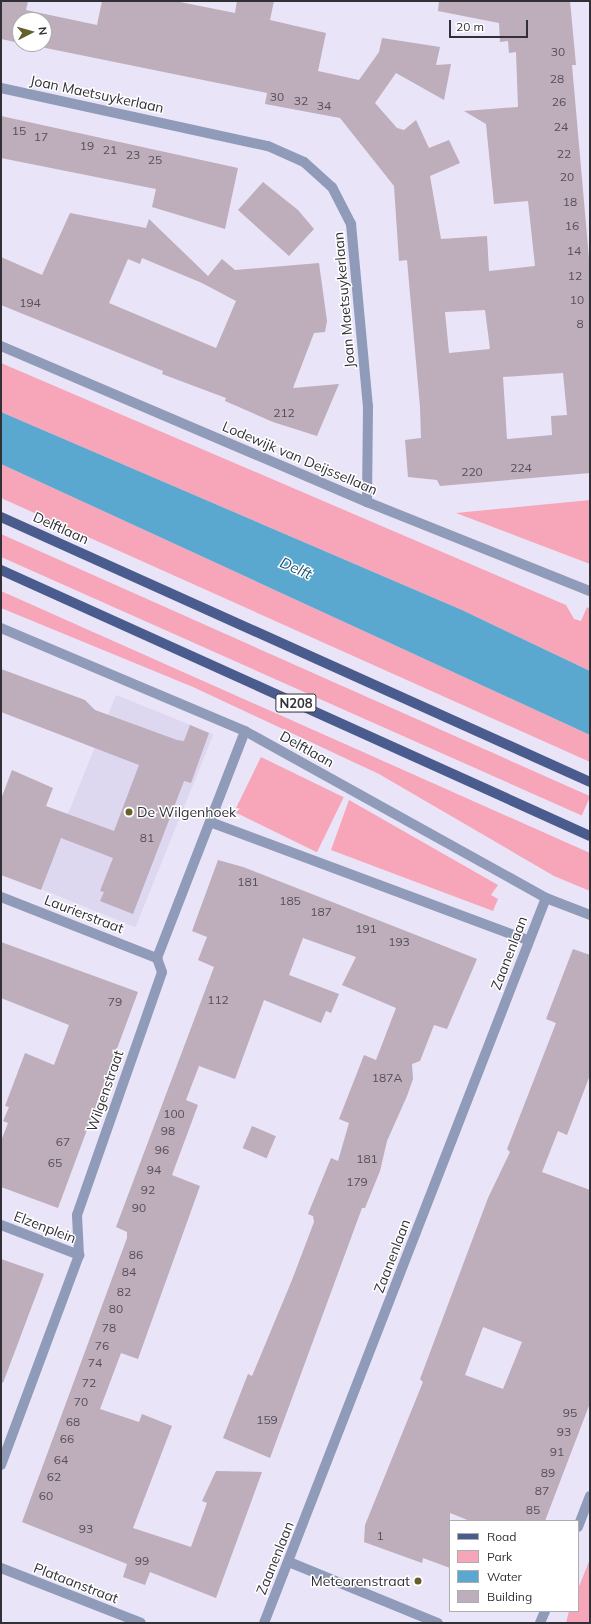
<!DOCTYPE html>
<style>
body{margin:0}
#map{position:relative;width:591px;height:1624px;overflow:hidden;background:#e9e4f7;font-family:Mulish,sans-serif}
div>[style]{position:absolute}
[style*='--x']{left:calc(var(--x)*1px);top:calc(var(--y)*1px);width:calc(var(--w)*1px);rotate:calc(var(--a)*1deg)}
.built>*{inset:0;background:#ded7f0;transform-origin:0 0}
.green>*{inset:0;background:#f6a6b8;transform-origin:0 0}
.water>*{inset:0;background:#5aa7d0}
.building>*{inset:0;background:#beadbb;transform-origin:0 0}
.minor>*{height:10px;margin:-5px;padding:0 5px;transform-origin:5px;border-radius:5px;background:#8f9bb8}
.major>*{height:10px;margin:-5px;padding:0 5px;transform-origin:5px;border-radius:5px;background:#495c8d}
.dots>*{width:11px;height:11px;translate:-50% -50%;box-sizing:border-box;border:2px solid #fff;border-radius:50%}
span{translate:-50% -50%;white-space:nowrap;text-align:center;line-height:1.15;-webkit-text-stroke:3px #fff;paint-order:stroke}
.number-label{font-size:12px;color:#554f58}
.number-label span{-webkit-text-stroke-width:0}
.shield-label span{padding:1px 3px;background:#fff;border:1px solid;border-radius:3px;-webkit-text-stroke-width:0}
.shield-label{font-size:13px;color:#323037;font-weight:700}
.street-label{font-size:14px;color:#323037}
.poi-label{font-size:14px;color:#323037}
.left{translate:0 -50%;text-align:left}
.right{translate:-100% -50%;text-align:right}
.water-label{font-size:15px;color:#1d5875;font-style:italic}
.frame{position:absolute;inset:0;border:2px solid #323037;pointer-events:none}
.legend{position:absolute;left:449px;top:1520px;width:130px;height:92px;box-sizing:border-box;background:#fff;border:1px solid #adacaf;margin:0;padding:5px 7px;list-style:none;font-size:12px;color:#323037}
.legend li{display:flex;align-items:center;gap:8px;height:20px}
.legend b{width:20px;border:1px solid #adacaf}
.north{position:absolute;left:12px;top:12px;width:40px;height:40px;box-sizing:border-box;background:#fff;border:1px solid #adacaf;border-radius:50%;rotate:84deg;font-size:11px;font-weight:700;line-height:16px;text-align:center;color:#323037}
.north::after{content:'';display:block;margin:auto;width:14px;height:18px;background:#655f2b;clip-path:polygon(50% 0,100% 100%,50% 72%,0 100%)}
.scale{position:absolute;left:449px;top:20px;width:79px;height:18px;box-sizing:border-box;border:2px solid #323037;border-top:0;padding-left:5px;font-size:12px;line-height:14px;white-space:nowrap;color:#323037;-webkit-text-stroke:3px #fff;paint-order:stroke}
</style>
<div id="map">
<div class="built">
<i style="left:116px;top:695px;width:105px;height:208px;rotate:22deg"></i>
</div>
<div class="green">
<i style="clip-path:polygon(1px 363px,566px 605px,574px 619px,581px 621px,587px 607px,590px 609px,590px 671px,462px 610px,1px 412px)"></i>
<i style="clip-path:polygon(1px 464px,590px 735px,590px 762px,1px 498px)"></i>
<i style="clip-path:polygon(590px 500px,590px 564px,456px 513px)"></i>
<i style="left:1px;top:534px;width:645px;height:21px;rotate:24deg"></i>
<i style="clip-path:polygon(1px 591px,590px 853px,590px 891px,554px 876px,379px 774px,193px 687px,1px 608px)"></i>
<i style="left:261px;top:757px;width:92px;height:61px;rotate:26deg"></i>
<i style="clip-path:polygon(349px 800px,498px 885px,491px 895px,498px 899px,493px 911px,331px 850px)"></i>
<i style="clip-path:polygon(590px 1559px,590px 1623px,566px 1623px,569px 1611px,578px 1611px,578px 1589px)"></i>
</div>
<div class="water">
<i style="clip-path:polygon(1px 412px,462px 610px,590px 671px,590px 735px,1px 464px)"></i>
</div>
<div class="building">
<i style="clip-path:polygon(evenodd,1px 1px,28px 1px,26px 10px,97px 25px,102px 1px,175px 1px,235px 13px,237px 1px,274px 1px,270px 20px,326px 33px,318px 71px,359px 80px,379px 52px,382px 38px,440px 47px,436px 65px,451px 64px,444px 100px,396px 73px,375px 103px,397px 128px,404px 130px,416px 120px,429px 148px,449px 140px,460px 163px,430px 176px,441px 239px,487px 236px,489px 271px,535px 266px,528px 201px,494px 204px,486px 124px,464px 111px,518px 107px,516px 52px,509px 53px,508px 41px,500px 42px,499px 23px,438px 11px,439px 1px,570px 1px,576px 65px,572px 65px,590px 270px,590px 473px,440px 486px,437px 480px,408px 477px,405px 440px,421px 438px,420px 407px,407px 260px,399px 261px,394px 186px,340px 118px,265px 104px,267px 93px,26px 44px,44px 44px,44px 20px,20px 20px,20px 43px,1px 39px,1px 1px,485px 310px,490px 349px,449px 353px,445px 312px,485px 310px,1px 1px,563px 373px,567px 415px,551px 416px,552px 435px,507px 439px,503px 377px,563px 373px)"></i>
<i style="clip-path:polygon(1px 116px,238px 168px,225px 229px,152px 207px,156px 189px,1px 158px)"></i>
<i style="clip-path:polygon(263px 182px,298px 210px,314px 229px,289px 256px,238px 210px)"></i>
<i style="clip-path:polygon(evenodd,70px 213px,146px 228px,149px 219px,208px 276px,222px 259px,235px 270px,319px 263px,327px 321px,325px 332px,314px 333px,293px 388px,339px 384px,317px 436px,273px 422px,225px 401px,226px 398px,162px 374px,163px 371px,1px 305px,1px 257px,42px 275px,70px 213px,142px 258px,202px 283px,236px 301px,216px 348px,109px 303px,128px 259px,140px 264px,142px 258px)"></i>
<i style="clip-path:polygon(1px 669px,85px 700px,95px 710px,177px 740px,184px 741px,190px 725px,209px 733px,191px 783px,184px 781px,133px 914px,100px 901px,104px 892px,100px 891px,113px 858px,61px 838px,41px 890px,1px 875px,1px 799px,12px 770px,53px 788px,46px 806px,114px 831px,139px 765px,1px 712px)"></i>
<i style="clip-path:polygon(218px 860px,243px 867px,477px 959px,447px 1029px,434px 1025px,420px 1061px,412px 1064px,413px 1079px,407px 1096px,387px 1141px,380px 1171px,365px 1208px,362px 1208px,270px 1458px,223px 1438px,248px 1374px,252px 1376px,292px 1280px,314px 1222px,313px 1216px,308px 1214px,331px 1158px,338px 1161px,349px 1123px,339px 1119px,364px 1055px,376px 1060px,396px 1008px,342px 985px,356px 957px,303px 938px,289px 975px,339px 994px,331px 1013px,326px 1011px,321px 1023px,264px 1000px,235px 1079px,199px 1066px,186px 1100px,198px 1105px,172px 1175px,200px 1186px,138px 1359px,121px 1353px,100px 1409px,139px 1422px,142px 1414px,172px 1426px,133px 1528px,191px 1547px,207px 1503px,202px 1501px,216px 1471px,262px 1472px,216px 1598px,150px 1572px,145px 1585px,123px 1577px,127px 1564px,22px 1522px,127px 1238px,127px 1232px,116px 1227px,214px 967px,198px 960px,207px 937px,192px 931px)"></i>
<i style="clip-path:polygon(1px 942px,138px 992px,58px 1208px,1px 1187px,1px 1141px,8px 1123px,3px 1121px,9px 1107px,5px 1106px,25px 1053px,54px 1065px,69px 1025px,1px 998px)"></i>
<i style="clip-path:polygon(evenodd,573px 949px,590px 955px,590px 1075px,567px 1135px,558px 1131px,542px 1172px,590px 1190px,590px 1403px,545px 1521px,470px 1521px,450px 1513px,450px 1568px,423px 1558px,422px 1563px,364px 1542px,365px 1525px,423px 1382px,420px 1379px,488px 1198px,510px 1152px,507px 1149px,556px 1023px,546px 1019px,573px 949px,483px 1327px,522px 1342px,503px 1389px,465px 1375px,483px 1327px)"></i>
<i style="left:252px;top:1126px;width:26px;height:24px;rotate:23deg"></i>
<i style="clip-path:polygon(1px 1259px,44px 1274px,3px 1383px,1px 1382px)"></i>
</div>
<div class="minor">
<i style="--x:1;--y:88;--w:273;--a:12.3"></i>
<i style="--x:268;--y:146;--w:39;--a:24"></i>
<i style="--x:304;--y:162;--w:38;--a:42"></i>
<i style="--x:332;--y:187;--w:42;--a:62.8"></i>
<i style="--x:351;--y:224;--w:183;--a:84.7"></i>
<i style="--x:368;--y:406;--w:96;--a:90.6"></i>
<i style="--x:1;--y:346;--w:398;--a:23.1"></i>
<i style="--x:367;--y:502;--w:240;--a:21.8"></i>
<i style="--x:1;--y:628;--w:265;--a:22.9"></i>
<i style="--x:245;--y:731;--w:344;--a:29"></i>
<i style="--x:546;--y:898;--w:47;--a:21.1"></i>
<i style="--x:210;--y:822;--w:339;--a:20.4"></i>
<i style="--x:1;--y:897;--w:168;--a:21.4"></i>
<i style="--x:1;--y:1225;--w:84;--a:21"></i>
<i style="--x:1;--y:1465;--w:224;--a:-69.6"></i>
<i style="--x:79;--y:1255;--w:40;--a:-92.9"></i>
<i style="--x:77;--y:1215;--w:257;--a:-70.7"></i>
<i style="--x:162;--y:972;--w:15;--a:-110"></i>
<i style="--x:157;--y:958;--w:243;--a:-68.8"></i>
<i style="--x:578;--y:1527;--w:33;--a:-69"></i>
<i style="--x:289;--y:1562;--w:161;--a:22.3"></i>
<i style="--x:1;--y:1568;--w:150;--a:21.4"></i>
<i style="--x:264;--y:1623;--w:778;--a:-68.75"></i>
<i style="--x:540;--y:1623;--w:13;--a:-67"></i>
</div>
<div class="major">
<i style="--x:1;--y:517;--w:646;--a:24.22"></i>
<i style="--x:1;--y:570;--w:646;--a:24.3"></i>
</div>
<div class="dots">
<i style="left:129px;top:812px;background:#655f2b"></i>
<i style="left:418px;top:1581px;background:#655f2b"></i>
</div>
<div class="number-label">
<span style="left:558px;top:52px">30</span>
<span style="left:557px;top:79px">28</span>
<span style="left:277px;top:97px">30</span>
<span style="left:301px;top:101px">32</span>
<span style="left:559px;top:102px">26</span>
<span style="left:324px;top:106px">34</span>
<span style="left:561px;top:127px">24</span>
<span style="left:19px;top:131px">15</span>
<span style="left:41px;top:137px">17</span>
<span style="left:87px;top:146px">19</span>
<span style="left:110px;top:150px">21</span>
<span style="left:564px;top:154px">22</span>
<span style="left:133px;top:155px">23</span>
<span style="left:155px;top:160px">25</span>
<span style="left:567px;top:177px">20</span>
<span style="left:570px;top:202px">18</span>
<span style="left:572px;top:226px">16</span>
<span style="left:574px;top:251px">14</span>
<span style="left:575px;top:276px">12</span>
<span style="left:577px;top:300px">10</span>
<span style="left:30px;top:303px">194</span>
<span style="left:580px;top:324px">8</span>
<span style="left:284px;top:413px">212</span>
<span style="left:521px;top:468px">224</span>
<span style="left:472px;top:472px">220</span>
<span style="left:147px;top:838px">81</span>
<span style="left:248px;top:882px">181</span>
<span style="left:290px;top:901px">185</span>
<span style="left:321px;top:912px">187</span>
<span style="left:366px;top:929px">191</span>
<span style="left:399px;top:942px">193</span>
<span style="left:218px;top:1000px">112</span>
<span style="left:115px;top:1002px">79</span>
<span style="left:387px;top:1078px">187A</span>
<span style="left:174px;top:1114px">100</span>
<span style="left:168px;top:1131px">98</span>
<span style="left:63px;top:1142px">67</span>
<span style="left:162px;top:1150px">96</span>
<span style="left:367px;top:1159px">181</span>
<span style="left:55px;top:1163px">65</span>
<span style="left:154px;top:1170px">94</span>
<span style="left:357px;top:1182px">179</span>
<span style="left:148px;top:1190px">92</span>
<span style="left:139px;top:1208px">90</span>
<span style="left:136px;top:1255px">86</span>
<span style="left:129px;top:1272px">84</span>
<span style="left:124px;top:1292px">82</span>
<span style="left:116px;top:1309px">80</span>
<span style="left:109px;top:1328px">78</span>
<span style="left:102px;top:1346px">76</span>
<span style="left:95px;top:1363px">74</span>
<span style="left:89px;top:1383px">72</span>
<span style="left:81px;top:1402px">70</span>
<span style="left:570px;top:1413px">95</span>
<span style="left:267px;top:1420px">159</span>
<span style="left:73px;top:1422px">68</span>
<span style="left:564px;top:1432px">93</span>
<span style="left:67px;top:1439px">66</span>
<span style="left:557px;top:1452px">91</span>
<span style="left:61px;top:1460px">64</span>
<span style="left:548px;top:1473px">89</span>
<span style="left:54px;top:1477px">62</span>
<span style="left:542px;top:1491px">87</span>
<span style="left:46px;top:1496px">60</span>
<span style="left:533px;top:1510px">85</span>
<span style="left:86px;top:1529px">93</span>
<span style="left:380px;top:1536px">1</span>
<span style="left:142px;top:1561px">99</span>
</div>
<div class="shield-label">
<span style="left:296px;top:703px">N208</span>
</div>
<div class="street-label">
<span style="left:97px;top:94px;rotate:12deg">Joan Maetsuykerlaan</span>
<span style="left:344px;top:300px;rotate:-95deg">Joan Maetsuykerlaan</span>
<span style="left:300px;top:458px;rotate:23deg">Lodewijk van Deijssellaan</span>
<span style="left:61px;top:528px;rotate:24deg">Delftlaan</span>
<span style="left:307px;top:749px;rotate:29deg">Delftlaan</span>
<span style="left:84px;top:914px;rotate:21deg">Laurierstraat</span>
<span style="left:509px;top:953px;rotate:-69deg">Zaanenlaan</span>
<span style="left:105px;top:1091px;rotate:-71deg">Wilgenstraat</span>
<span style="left:45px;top:1227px;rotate:21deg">Elzenplein</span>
<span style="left:392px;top:1256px;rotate:-69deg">Zaanenlaan</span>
<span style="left:275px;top:1558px;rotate:-68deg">Zaanenlaan</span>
<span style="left:76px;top:1583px;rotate:21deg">Plataanstraat</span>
</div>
<div class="poi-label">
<span class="left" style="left:137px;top:812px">De Wilgenhoek</span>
<span class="right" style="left:410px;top:1581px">Meteorenstraat</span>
</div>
<div class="water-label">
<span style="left:296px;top:568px;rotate:24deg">Delft</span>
</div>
<div class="frame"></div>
<ul class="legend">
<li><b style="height:5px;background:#495c8d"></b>Road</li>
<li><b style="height:11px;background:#f6a6b8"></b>Park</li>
<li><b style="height:11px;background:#5aa7d0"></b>Water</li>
<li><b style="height:11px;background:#beadbb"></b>Building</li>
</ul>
<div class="north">N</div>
<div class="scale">20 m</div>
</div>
